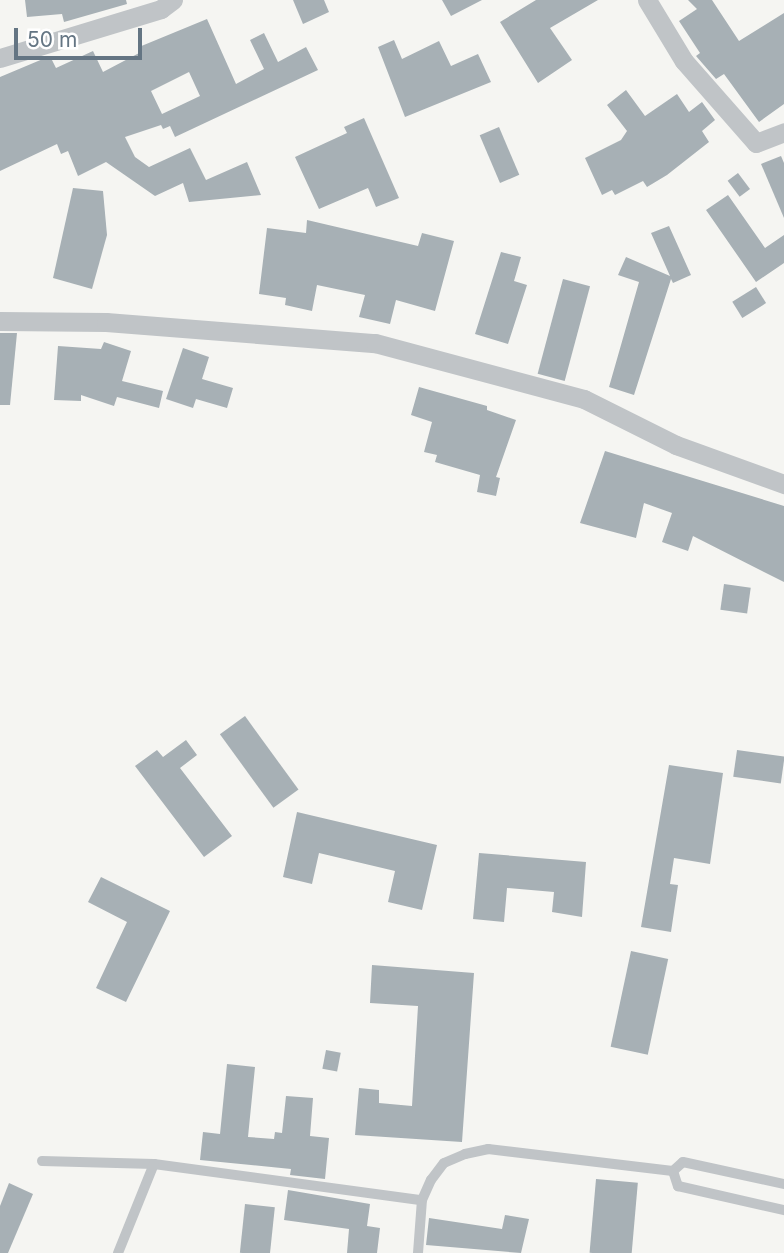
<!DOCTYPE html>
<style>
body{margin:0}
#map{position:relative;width:784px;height:1253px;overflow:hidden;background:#f5f5f2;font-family:Inter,sans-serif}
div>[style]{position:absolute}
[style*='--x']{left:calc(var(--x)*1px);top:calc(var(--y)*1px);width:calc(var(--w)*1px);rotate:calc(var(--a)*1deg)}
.building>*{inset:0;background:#a7b0b5;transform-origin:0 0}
.lane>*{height:10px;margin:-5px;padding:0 5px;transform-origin:5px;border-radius:5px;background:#c0c4c7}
.street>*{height:19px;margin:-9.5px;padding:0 9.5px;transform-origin:9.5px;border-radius:9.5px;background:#c0c4c7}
span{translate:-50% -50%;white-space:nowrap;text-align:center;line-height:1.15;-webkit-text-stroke:7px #fff;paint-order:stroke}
.scale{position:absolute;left:14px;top:28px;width:128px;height:32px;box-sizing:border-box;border:4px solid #647583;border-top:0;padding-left:9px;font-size:21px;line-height:24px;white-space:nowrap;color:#647583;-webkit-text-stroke:5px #fff;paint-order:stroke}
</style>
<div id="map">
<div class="building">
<i style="clip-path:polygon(25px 0,126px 0,127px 4px,64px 22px,62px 14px,27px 17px)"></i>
<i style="clip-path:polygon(293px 0,324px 0,329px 12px,303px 24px)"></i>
<i style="clip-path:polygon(442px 0,482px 0,451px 16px)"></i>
<i style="clip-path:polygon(536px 0,598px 0,550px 28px,572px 60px,538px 83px,500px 22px)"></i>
<i style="clip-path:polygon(688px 0,712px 0,739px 41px,784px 13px,784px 104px,759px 122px,724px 74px,716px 79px,696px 56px,700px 53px,679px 21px,697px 9px)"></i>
<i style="clip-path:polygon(evenodd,207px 19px,236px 84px,264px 69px,250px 40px,264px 33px,278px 62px,306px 47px,318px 70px,175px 137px,170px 126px,163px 129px,161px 125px,125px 137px,135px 157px,149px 167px,190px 148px,206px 180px,247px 162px,261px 195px,189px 202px,183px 183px,155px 196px,106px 162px,78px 176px,68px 151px,61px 154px,57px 144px,0 171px,0 77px,50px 56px,56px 68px,93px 51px,103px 72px,141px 52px,139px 47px,207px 19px,189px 72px,200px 96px,162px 114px,151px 91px,189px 72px)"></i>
<i style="clip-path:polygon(394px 40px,402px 59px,439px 41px,451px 66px,478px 54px,491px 82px,405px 117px,378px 47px)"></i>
<i style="clip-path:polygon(626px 90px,645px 116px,677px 94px,689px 112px,702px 102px,715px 120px,702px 131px,709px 142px,667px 175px,647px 187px,643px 181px,615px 195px,612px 190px,602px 195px,585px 158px,621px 140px,627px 131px,607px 105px)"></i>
<i style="clip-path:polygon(364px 118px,399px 198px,376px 207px,368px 188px,319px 209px,295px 157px,347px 133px,344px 127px)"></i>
<i style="left:499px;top:127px;width:52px;height:21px;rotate:67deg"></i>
<i style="clip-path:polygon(781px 156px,784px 163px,784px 218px,761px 164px)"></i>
<i style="left:738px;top:173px;width:20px;height:13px;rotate:53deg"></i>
<i style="clip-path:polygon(73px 188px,103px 191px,107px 235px,92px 289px,53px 278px)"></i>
<i style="clip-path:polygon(728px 195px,765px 248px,784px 235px,784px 263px,756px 282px,706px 210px)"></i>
<i style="clip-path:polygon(307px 220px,418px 246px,422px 233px,454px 241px,435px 311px,396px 300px,390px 324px,359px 317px,365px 295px,317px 285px,312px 311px,285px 305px,286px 298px,259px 294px,267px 228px,306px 233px)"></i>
<i style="clip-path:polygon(669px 226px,691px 275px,673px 283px,671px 279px,634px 395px,609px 387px,639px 282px,618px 275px,626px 257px,670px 276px,651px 233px)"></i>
<i style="clip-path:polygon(501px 252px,521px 257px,514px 281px,527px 285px,508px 344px,475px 334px)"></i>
<i style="left:563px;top:279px;width:28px;height:98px;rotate:15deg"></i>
<i style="left:756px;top:287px;width:19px;height:28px;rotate:58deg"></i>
<i style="clip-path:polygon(0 333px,17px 333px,10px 405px,0 405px)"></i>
<i style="clip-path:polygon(104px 342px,131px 351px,122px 381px,163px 391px,159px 408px,117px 397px,114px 406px,81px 395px,81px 401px,54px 400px,58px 346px,101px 349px)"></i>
<i style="clip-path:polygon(183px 348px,209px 357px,202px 379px,233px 388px,227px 408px,196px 399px,193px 408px,166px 399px)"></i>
<i style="clip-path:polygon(419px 387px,487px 406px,487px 410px,516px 420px,496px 477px,500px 478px,496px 496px,477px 492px,480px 475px,435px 462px,437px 455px,424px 452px,432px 422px,411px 415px)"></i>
<i style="clip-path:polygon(605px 451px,784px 506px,784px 582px,693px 536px,688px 551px,662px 542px,672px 513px,644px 503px,636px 538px,580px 523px)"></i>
<i style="left:724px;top:584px;width:27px;height:26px;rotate:8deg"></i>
<i style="left:245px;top:716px;width:91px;height:31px;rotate:54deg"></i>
<i style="clip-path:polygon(186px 740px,197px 755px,180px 768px,232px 836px,204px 857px,135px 766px,157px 750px,163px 757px)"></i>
<i style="left:737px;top:750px;width:48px;height:27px;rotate:8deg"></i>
<i style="clip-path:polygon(669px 765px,723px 773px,710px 864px,674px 858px,670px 884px,678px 885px,671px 932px,641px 927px)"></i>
<i style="clip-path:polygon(297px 812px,437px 845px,422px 910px,388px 902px,395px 871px,319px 853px,312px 884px,283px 877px)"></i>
<i style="clip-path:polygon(479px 853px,586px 862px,582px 917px,552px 912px,554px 892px,507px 888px,504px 922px,473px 919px)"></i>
<i style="clip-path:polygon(101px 877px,170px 911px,126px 1002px,96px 988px,127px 922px,88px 902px)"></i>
<i style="left:631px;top:951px;width:38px;height:98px;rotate:12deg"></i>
<i style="clip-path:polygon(372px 965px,474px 973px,462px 1142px,355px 1135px,359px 1088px,379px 1090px,379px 1103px,412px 1106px,418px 1006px,370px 1003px)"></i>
<i style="left:326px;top:1050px;width:15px;height:19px;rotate:11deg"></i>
<i style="clip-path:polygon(227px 1064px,255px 1067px,248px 1137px,274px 1139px,275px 1132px,282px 1133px,286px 1096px,313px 1098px,310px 1136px,329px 1138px,325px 1179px,290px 1175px,291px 1169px,200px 1160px,203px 1132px,220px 1134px)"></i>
<i style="left:596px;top:1179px;width:42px;height:74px;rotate:5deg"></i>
<i style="clip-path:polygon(9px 1183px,33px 1194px,8px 1253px,0 1253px,0 1206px)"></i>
<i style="clip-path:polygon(288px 1190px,370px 1204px,367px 1226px,380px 1228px,377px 1253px,347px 1253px,349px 1229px,284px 1220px)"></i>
<i style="left:245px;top:1204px;width:30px;height:49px;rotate:6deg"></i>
<i style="clip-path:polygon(505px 1215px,529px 1219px,521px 1253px,426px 1245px,429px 1218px,502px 1229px)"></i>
</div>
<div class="lane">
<i style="--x:42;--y:1161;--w:112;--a:1.5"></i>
<i style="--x:154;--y:1164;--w:270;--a:7.7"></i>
<i style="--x:673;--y:1171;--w:16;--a:72"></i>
<i style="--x:678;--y:1186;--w:109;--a:12.8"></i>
<i style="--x:673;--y:1171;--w:13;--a:-42"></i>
<i style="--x:683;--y:1162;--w:103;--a:12.3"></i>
<i style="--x:118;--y:1253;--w:96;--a:-68"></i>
<i style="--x:418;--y:1253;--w:53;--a:-85.7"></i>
<i style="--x:422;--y:1200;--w:22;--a:-66"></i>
<i style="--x:431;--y:1180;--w:21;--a:-53"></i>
<i style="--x:444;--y:1163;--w:23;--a:-23"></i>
<i style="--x:465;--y:1154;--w:24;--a:-12"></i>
<i style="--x:488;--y:1149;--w:186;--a:6.8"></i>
</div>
<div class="street">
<i style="--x:647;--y:0;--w:71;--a:58.8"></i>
<i style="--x:684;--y:61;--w:109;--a:48.7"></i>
<i style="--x:756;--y:143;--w:30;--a:-21"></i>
<i style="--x:0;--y:58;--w:168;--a:-16.9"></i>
<i style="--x:161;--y:9;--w:15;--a:-37"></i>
<i style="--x:0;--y:321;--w:106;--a:0.5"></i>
<i style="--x:106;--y:322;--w:270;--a:4.5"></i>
<i style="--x:375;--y:343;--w:216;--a:15"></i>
<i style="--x:584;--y:399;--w:103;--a:26.6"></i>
<i style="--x:676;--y:445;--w:115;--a:19.9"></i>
</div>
<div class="scale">50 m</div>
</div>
